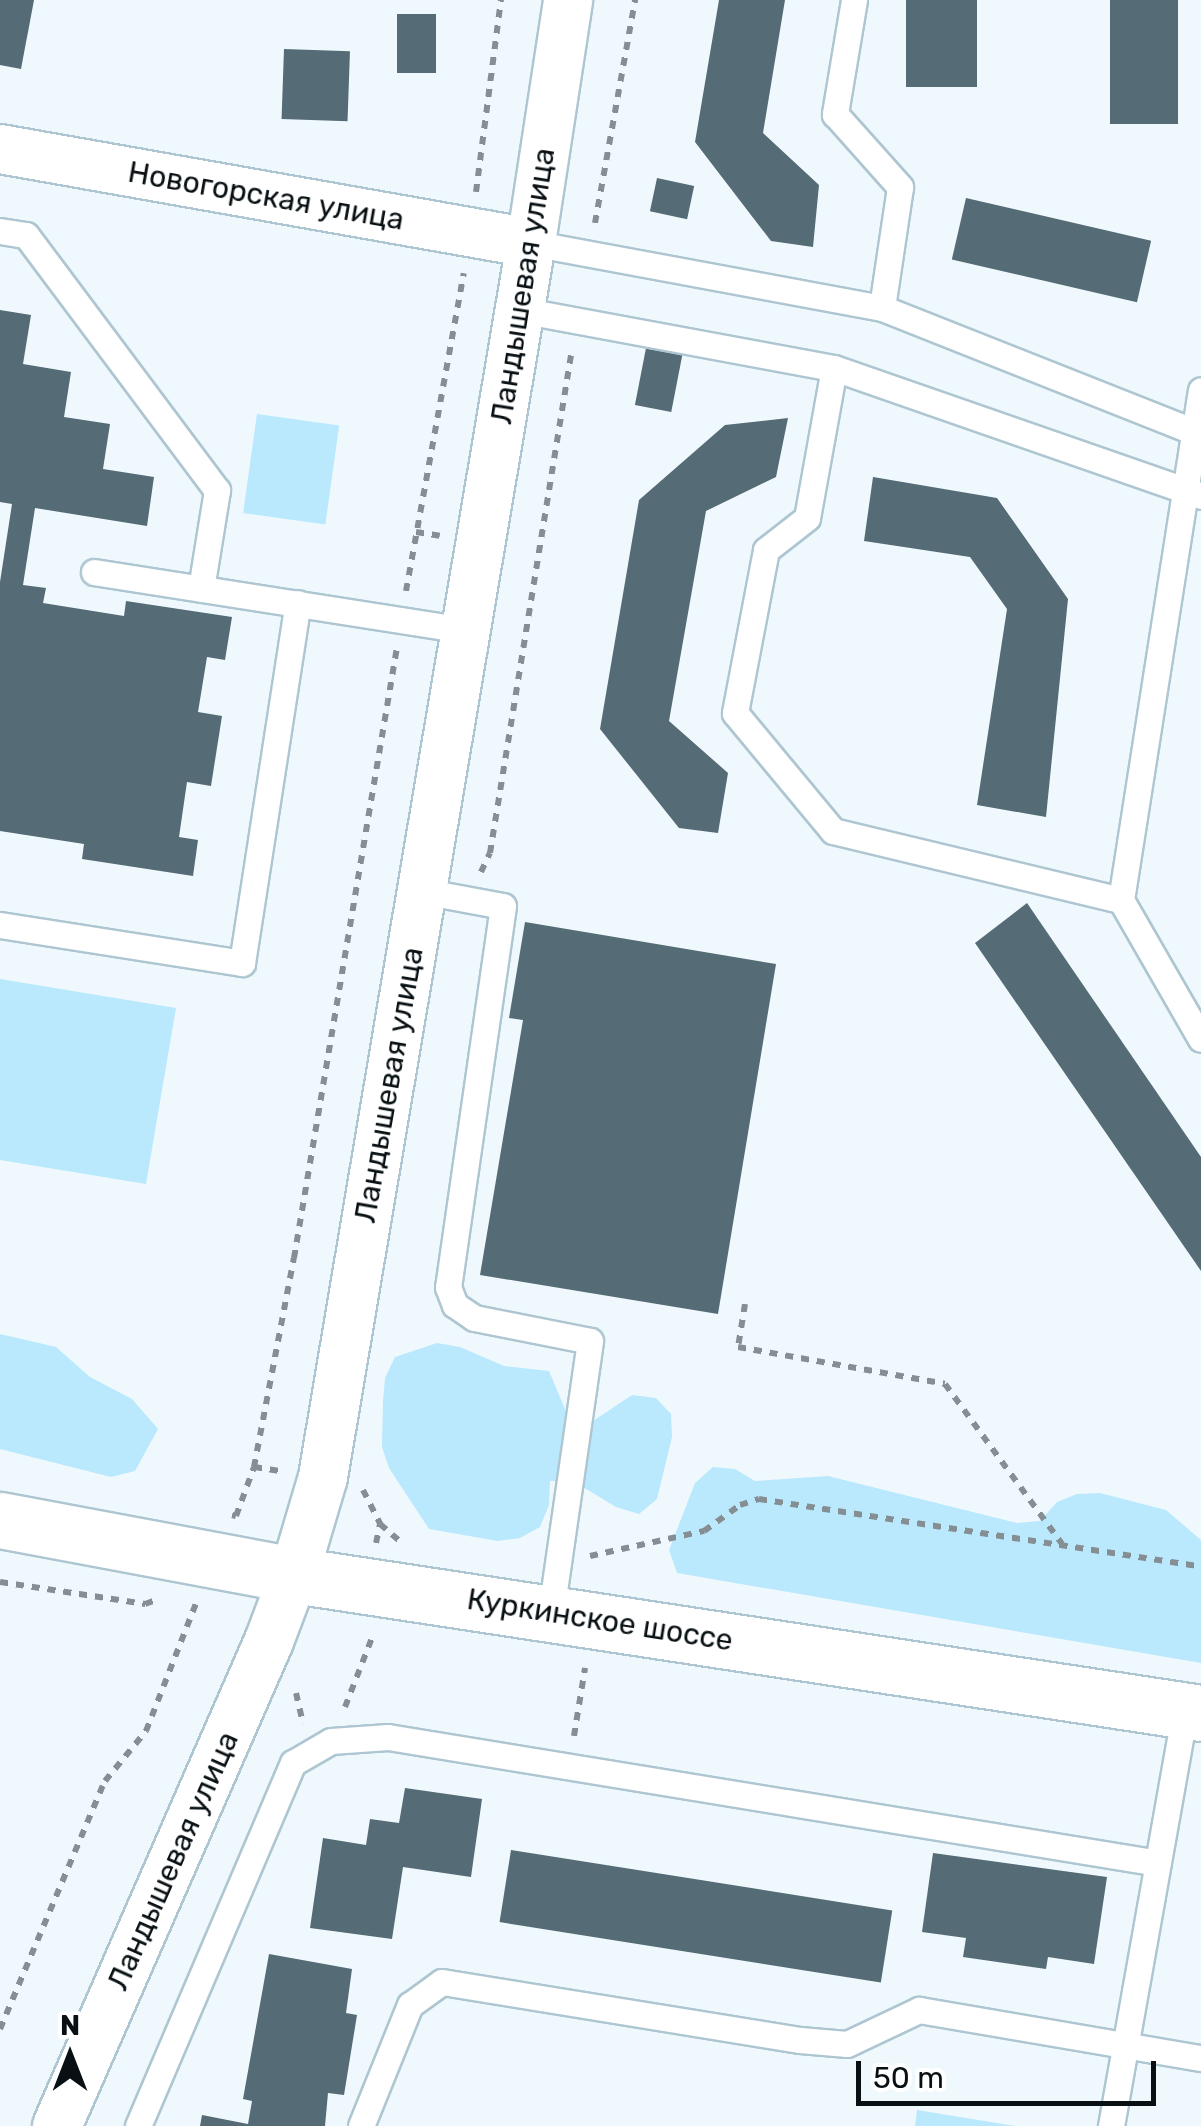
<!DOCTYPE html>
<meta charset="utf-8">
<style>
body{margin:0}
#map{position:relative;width:1201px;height:2126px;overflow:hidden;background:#eff9fd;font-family:Rubik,sans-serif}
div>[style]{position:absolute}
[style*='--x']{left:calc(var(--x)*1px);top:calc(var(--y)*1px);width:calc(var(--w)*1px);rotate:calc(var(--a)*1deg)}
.green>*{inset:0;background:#bae8fd;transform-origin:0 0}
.building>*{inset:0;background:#556b75;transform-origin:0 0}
.path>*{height:6px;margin-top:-3px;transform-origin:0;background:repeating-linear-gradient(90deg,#858e92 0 8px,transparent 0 16px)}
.roads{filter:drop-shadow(2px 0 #aec6d1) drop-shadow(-2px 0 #aec6d1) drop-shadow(0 2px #aec6d1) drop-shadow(0 -2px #aec6d1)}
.lane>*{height:25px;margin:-12.5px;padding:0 12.5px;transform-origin:12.5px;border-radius:12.5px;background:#fff}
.street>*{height:48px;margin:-24px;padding:0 24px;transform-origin:24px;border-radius:24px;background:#fff}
.secondary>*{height:55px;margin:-27.5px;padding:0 27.5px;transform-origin:27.5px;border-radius:27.5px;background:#fff}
span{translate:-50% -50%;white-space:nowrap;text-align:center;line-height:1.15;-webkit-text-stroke:8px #fff;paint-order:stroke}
.street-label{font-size:30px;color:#081014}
.north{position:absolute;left:20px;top:2006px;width:100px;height:100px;-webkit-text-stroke:8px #fff;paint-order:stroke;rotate:0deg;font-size:28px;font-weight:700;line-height:40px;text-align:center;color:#081014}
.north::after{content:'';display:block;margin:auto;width:35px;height:45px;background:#081014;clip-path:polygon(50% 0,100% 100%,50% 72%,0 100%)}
.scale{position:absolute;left:856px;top:2061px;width:300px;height:45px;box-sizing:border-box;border:5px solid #081014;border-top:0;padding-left:12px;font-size:30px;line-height:35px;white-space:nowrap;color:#081014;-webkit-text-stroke:8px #fff;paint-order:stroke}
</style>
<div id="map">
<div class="green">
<i style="left:257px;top:414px;width:83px;height:100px;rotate:8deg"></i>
<i style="clip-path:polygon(0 979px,176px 1008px,146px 1184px,0 1160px)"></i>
<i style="clip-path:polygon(0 1334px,56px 1347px,90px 1377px,132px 1399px,158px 1429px,135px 1471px,111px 1477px,0 1449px)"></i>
<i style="clip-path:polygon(437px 1343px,460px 1347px,504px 1366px,549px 1371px,568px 1416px,590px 1423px,632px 1395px,656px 1398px,671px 1414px,672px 1437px,657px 1499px,639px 1514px,616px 1507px,573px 1481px,550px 1481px,549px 1505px,540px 1527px,520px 1538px,498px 1541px,429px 1529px,389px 1468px,382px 1447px,383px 1401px,385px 1378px,395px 1357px)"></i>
<i style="clip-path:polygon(713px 1467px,735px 1469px,755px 1481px,828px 1476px,1017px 1523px,1040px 1521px,1057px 1502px,1077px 1494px,1100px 1493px,1166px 1510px,1201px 1540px,1201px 1663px,677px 1573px,669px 1550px,695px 1483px)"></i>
<i style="clip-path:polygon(917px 2110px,1015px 2126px,915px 2126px)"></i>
</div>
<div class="building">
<i style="clip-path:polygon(0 0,34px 0,21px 69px,0 65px)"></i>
<i style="clip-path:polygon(719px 0,785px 0,763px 133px,819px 185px,813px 247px,771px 241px,695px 142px)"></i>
<i style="left:906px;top:0;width:71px;height:87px"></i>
<i style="left:1110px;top:0;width:68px;height:124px"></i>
<i style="left:436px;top:14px;width:59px;height:39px;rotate:90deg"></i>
<i style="left:284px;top:49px;width:66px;height:70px;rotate:2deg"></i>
<i style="left:657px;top:178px;width:38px;height:34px;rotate:12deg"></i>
<i style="left:966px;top:198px;width:190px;height:63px;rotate:13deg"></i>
<i style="clip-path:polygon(0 310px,31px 315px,23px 364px,71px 372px,64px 417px,110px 424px,103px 469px,154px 477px,147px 526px,35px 508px,23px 585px,46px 588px,43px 603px,124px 616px,126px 601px,232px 617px,225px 660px,207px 657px,198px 712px,222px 716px,211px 786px,187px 782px,179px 837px,198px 840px,193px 876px,82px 859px,84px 844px,0 831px,0 582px,12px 504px,0 502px)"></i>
<i style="left:646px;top:348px;width:37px;height:58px;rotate:11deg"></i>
<i style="clip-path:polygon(788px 418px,776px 477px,706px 511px,669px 721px,728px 773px,718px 833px,679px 828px,600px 729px,639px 500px,725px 425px)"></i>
<i style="clip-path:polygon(873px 477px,997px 498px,1068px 599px,1046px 817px,977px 805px,1007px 609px,970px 557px,864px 541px)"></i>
<i style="clip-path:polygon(1027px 903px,1201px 1157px,1201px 1271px,975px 943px)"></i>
<i style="clip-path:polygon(525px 922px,776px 964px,718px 1314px,480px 1275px,523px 1020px,509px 1018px)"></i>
<i style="clip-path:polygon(405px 1788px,482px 1799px,471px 1877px,403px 1867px,392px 1939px,310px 1928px,323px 1838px,366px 1845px,370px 1819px,399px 1823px)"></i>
<i style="left:511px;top:1850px;width:386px;height:73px;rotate:9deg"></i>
<i style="clip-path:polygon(933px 1853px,1107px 1877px,1094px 1964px,1048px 1957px,1046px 1969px,963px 1957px,966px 1938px,922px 1932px)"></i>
<i style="clip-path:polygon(269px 1954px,352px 1969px,346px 2013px,357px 2015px,344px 2095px,328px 2093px,325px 2126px,200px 2126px,202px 2115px,248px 2124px,252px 2101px,243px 2099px)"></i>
</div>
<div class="path">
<i style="--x:476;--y:192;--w:194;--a:-82.6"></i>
<i style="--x:595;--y:223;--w:227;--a:-79.8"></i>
<i style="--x:416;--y:532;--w:24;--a:9"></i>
<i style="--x:406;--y:591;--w:323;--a:-79.7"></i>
<i style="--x:481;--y:872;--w:21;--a:-65"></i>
<i style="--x:490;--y:853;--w:511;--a:-80.76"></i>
<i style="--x:745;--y:1304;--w:44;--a:99.2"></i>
<i style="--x:738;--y:1347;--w:210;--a:10.1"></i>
<i style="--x:945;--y:1384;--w:198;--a:53.8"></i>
<i style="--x:254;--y:1467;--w:26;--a:9"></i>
<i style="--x:363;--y:1490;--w:38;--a:63"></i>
<i style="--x:380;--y:1524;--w:29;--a:41"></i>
<i style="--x:232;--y:1515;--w:4;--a:14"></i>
<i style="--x:236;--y:1516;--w:52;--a:-69.8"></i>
<i style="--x:254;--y:1467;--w:213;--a:-79.2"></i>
<i style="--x:294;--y:1258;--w:620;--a:-80.43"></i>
<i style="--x:376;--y:1543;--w:19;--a:-78"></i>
<i style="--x:590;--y:1556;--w:117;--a:-12.4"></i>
<i style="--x:704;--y:1531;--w:44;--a:-35.8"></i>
<i style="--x:740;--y:1505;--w:20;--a:-18"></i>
<i style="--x:759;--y:1499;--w:447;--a:8.7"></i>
<i style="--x:0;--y:1582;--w:147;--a:8.6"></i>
<i style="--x:145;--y:1604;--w:12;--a:-20"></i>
<i style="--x:296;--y:1693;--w:32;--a:77"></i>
<i style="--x:345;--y:1707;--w:77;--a:-68.7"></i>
<i style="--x:574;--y:1736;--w:69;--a:-80.8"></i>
<i style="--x:0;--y:2029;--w:269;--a:-67.1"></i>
<i style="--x:105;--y:1781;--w:65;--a:-50.6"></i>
<i style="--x:146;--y:1731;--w:140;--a:-68.6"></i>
</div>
<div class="roads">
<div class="lane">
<i style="--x:854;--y:0;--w:116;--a:99.5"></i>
<i style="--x:835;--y:114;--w:98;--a:48.3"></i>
<i style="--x:900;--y:187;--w:122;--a:98.5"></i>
<i style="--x:0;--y:231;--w:26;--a:9"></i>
<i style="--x:26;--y:235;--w:319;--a:53.2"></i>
<i style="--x:217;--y:490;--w:100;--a:99.2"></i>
<i style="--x:531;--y:243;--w:357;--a:10.5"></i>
<i style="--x:882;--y:308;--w:343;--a:21.6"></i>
<i style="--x:520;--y:310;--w:319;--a:10.5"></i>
<i style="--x:834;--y:368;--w:389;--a:19.2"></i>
<i style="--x:834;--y:368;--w:152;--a:100.2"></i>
<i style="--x:807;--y:518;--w:52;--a:142"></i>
<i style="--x:766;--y:550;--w:166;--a:100.8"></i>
<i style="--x:735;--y:713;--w:153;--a:50.3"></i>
<i style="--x:833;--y:831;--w:296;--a:13.5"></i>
<i style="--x:1121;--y:900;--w:160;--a:60.1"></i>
<i style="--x:94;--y:572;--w:376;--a:8.9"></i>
<i style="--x:422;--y:891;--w:82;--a:10.5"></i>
<i style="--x:503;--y:906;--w:385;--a:98.2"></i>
<i style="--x:448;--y:1287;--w:19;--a:69"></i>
<i style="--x:455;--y:1305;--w:23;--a:34"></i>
<i style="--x:474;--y:1318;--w:118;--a:11.2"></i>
<i style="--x:590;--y:1341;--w:275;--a:98.2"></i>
<i style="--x:1121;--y:900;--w:516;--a:-81.09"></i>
<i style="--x:0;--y:925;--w:245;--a:8.9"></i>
<i style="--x:242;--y:963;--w:364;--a:-81.2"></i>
<i style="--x:138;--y:2126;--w:395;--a:-66.9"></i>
<i style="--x:293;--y:1763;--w:44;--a:-30.1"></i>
<i style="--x:331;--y:1741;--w:57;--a:-4"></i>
<i style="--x:388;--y:1737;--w:780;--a:9.29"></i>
<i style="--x:361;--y:2126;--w:131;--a:-68"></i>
<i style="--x:410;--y:2005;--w:39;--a:-36"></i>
<i style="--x:442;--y:1982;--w:363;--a:9.2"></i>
<i style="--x:800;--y:2040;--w:47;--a:4.9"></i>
<i style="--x:847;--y:2044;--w:80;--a:-25.3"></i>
<i style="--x:919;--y:2010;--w:286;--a:9.7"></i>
<i style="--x:1111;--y:2126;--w:422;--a:-79.9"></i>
</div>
<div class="street">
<i style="--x:0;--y:149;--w:539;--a:10.04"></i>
<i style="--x:57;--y:2126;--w:529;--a:-66.39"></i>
<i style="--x:269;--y:1641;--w:71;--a:-69.3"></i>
<i style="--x:294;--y:1575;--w:102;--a:-73.5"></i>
<i style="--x:323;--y:1477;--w:1251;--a:-80.43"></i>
<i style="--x:531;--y:243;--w:246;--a:-81.3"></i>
</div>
<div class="secondary">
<i style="--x:0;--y:1520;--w:299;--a:10.6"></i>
<i style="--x:294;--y:1575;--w:917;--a:8.65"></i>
</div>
</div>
<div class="street-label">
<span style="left:266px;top:196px;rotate:10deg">Новогорская улица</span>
<span style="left:523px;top:286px;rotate:-81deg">Ландышевая улица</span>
<span style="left:389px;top:1085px;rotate:-80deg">Ландышевая улица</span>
<span style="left:600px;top:1620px;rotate:9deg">Куркинское шоссе</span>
<span style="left:173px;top:1861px;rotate:-66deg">Ландышевая улица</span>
</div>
<div class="north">N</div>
<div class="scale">50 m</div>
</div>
